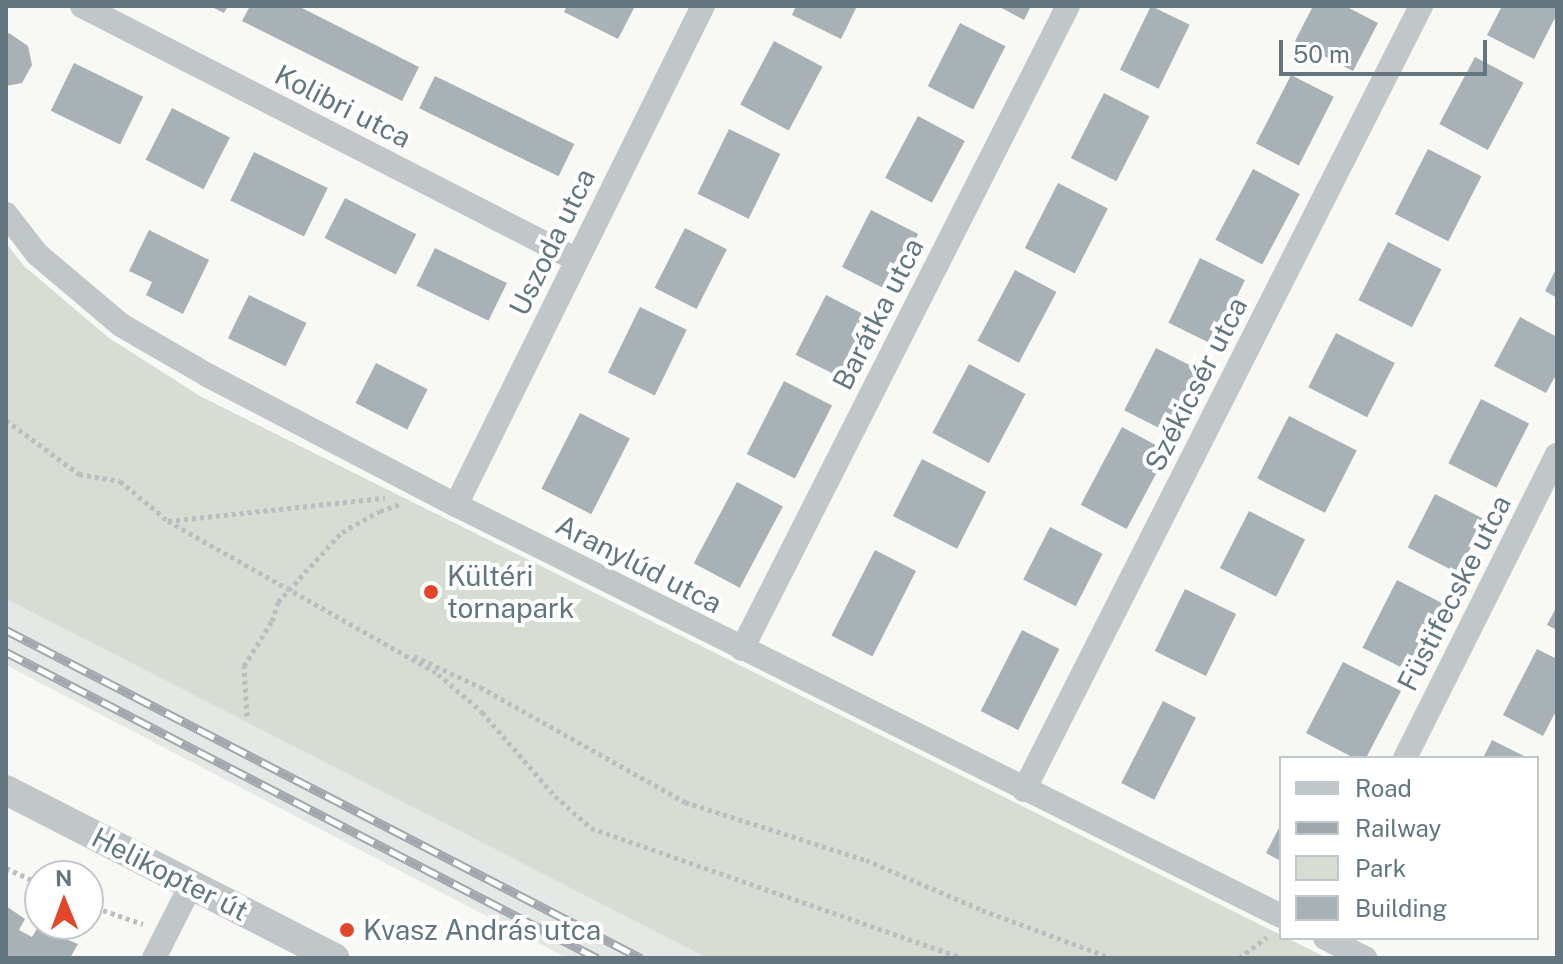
<!DOCTYPE html>
<meta charset="utf-8">
<style>
body{margin:0}
#map{position:relative;width:1563px;height:964px;overflow:hidden;background:#f8f8f5;font-family:"Public Sans",sans-serif}
div>[style]{position:absolute}
[style*='--x']{left:calc(var(--x)*1px);top:calc(var(--y)*1px);width:calc(var(--w)*1px);rotate:calc(var(--a)*1deg)}
.built>*{inset:0;background:#e6e8e6}
.green>*{inset:0;background:#d8ddd4}
.building>*{inset:0;background:#a8b2b6;transform-origin:0 0}
.path>*{height:5px;margin-top:-2.5px;transform-origin:0;background:repeating-linear-gradient(90deg,#bbbec0 0 4px,transparent 0 8px)}
.minor>*{height:24px;margin:-12px;padding:0 12px;transform-origin:12px;border-radius:12px;background:#c1c6c9}
.tertiary>*{height:30px;margin:-15px;padding:0 15px;transform-origin:15px;border-radius:15px;background:#c1c6c9}
.rail>*{height:9px;margin-top:-4.5px;transform-origin:0;background:repeating-linear-gradient(90deg,#fff 0 18px,#a0a8ad 0 36px);box-sizing:border-box;border-block:2px solid #a0a8ad}
.dots>*{width:22px;height:22px;translate:-50% -50%;box-sizing:border-box;border:4px solid #fff;border-radius:50%}
span{translate:-50% -50%;white-space:nowrap;text-align:center;line-height:1.15;-webkit-text-stroke:8px #fff;paint-order:stroke}
.street-label{font-size:28px;color:#637680}
.poi-label{font-size:28px;color:#637680}
.left{translate:0 -50%;text-align:left}
.frame{position:absolute;inset:0;border:8px solid #637680;pointer-events:none}
.legend{position:absolute;left:1279px;top:756px;width:260px;height:184px;box-sizing:border-box;background:#fff;border:2px solid #c1c8cc;margin:0;padding:10px 14px;list-style:none;font-size:24px;color:#637680}
.legend li{display:flex;align-items:center;gap:16px;height:40px}
.legend b{width:40px;border:2px solid #c1c8cc}
.north{position:absolute;left:24px;top:860px;width:80px;height:80px;box-sizing:border-box;background:#fff;border:2px solid #c1c8cc;border-radius:50%;rotate:359deg;font-size:22px;font-weight:700;line-height:32px;text-align:center;color:#637680}
.north::after{content:'';display:block;margin:auto;width:28px;height:36px;background:#e44629;clip-path:polygon(50% 0,100% 100%,50% 72%,0 100%)}
.scale{position:absolute;left:1279px;top:40px;width:208px;height:36px;box-sizing:border-box;border:4px solid #637680;border-top:0;padding-left:10px;font-size:24px;line-height:28px;white-space:nowrap;color:#637680;-webkit-text-stroke:6px #fff;paint-order:stroke}
</style>
<div id="map">
<div class="built">
<i style="clip-path:polygon(6px 599px,707px 958px,567px 958px,6px 665px)"></i>
</div>
<div class="green">
<i style="clip-path:polygon(6px 243px,24px 266px,109px 338px,200px 396px,1327px 958px,707px 958px,6px 599px)"></i>
</div>
<div class="building">
<i style="clip-path:polygon(210px 6px,228px 6px,224px 13px)"></i>
<i style="clip-path:polygon(250px 6px,298px 6px,419px 67px,402px 101px,242px 21px)"></i>
<i style="clip-path:polygon(567px 6px,635px 6px,618px 39px,564px 12px)"></i>
<i style="clip-path:polygon(796px 6px,857px 6px,841px 39px,792px 15px)"></i>
<i style="clip-path:polygon(998px 6px,1031px 6px,1024px 20px)"></i>
<i style="left:1151px;top:6px;width:43px;height:71px;rotate:26deg"></i>
<i style="clip-path:polygon(1313px 6px,1345px 6px,1378px 23px,1353px 71px,1295px 41px)"></i>
<i style="clip-path:polygon(1502px 6px,1557px 6px,1557px 14px,1534px 59px,1487px 35px)"></i>
<i style="left:960px;top:23px;width:51px;height:71px;rotate:27deg"></i>
<i style="clip-path:polygon(9px 33px,28px 46px,32px 65px,22px 83px,6px 86px,6px 34px)"></i>
<i style="left:774px;top:41px;width:55px;height:72px;rotate:28deg"></i>
<i style="left:1475px;top:57px;width:55px;height:76px;rotate:28deg"></i>
<i style="left:74px;top:63px;width:77px;height:53px;rotate:26deg"></i>
<i style="left:1291px;top:75px;width:48px;height:77px;rotate:27deg"></i>
<i style="left:435px;top:76px;width:155px;height:36px;rotate:26deg"></i>
<i style="left:1104px;top:93px;width:51px;height:73px;rotate:27deg"></i>
<i style="left:172px;top:108px;width:65px;height:58px;rotate:27deg"></i>
<i style="left:918px;top:116px;width:53px;height:70px;rotate:28deg"></i>
<i style="left:729px;top:129px;width:57px;height:72px;rotate:26deg"></i>
<i style="left:1428px;top:149px;width:60px;height:73px;rotate:27deg"></i>
<i style="left:254px;top:152px;width:82px;height:54px;rotate:26deg"></i>
<i style="left:1253px;top:169px;width:53px;height:80px;rotate:28deg"></i>
<i style="left:1058px;top:183px;width:56px;height:73px;rotate:27deg"></i>
<i style="left:345px;top:198px;width:80px;height:45px;rotate:27deg"></i>
<i style="left:871px;top:210px;width:53px;height:64px;rotate:27deg"></i>
<i style="left:685px;top:228px;width:47px;height:67px;rotate:27deg"></i>
<i style="clip-path:polygon(149px 230px,209px 260px,183px 314px,146px 295px,152px 282px,129px 271px)"></i>
<i style="left:1388px;top:242px;width:60px;height:65px;rotate:27deg"></i>
<i style="left:435px;top:248px;width:80px;height:42px;rotate:26deg"></i>
<i style="left:1200px;top:258px;width:50px;height:72px;rotate:26deg"></i>
<i style="clip-path:polygon(1557px 267px,1557px 298px,1545px 291px)"></i>
<i style="left:1015px;top:270px;width:47px;height:80px;rotate:28deg"></i>
<i style="left:249px;top:295px;width:64px;height:48px;rotate:26deg"></i>
<i style="left:826px;top:295px;width:56px;height:67px;rotate:27deg"></i>
<i style="left:640px;top:307px;width:52px;height:73px;rotate:26deg"></i>
<i style="clip-path:polygon(1520px 317px,1557px 337px,1557px 373px,1546px 393px,1494px 366px)"></i>
<i style="left:1336px;top:333px;width:66px;height:61px;rotate:27deg"></i>
<i style="left:1156px;top:348px;width:49px;height:70px;rotate:27deg"></i>
<i style="left:376px;top:363px;width:58px;height:45px;rotate:27deg"></i>
<i style="left:969px;top:364px;width:64px;height:78px;rotate:28deg"></i>
<i style="left:784px;top:381px;width:54px;height:82px;rotate:27deg"></i>
<i style="left:1481px;top:399px;width:54px;height:72px;rotate:27deg"></i>
<i style="left:580px;top:413px;width:56px;height:85px;rotate:27deg"></i>
<i style="left:1289px;top:416px;width:76px;height:70px;rotate:27deg"></i>
<i style="left:1122px;top:427px;width:52px;height:88px;rotate:28deg"></i>
<i style="left:922px;top:459px;width:72px;height:64px;rotate:27deg"></i>
<i style="left:737px;top:482px;width:52px;height:92px;rotate:28deg"></i>
<i style="left:1435px;top:494px;width:56px;height:60px;rotate:27deg"></i>
<i style="left:1249px;top:511px;width:63px;height:64px;rotate:27deg"></i>
<i style="left:1050px;top:527px;width:59px;height:59px;rotate:27deg"></i>
<i style="left:875px;top:550px;width:46px;height:96px;rotate:27deg"></i>
<i style="left:1397px;top:580px;width:51px;height:76px;rotate:27deg"></i>
<i style="left:1185px;top:589px;width:57px;height:69px;rotate:26deg"></i>
<i style="clip-path:polygon(1557px 606px,1557px 630px,1547px 625px)"></i>
<i style="left:1022px;top:630px;width:42px;height:91px;rotate:27deg"></i>
<i style="clip-path:polygon(1537px 649px,1557px 659px,1557px 709px,1543px 736px,1503px 715px)"></i>
<i style="clip-path:polygon(1343px 662px,1401px 691px,1366px 758px,1354px 758px,1306px 733px)"></i>
<i style="left:1163px;top:701px;width:37px;height:92px;rotate:27deg"></i>
<i style="clip-path:polygon(1492px 740px,1528px 758px,1483px 758px)"></i>
<i style="clip-path:polygon(1281px 824px,1281px 861px,1266px 853px)"></i>
<i style="clip-path:polygon(6px 906px,25px 919px,19px 930px,32px 937px,38px 927px,78px 944px,70px 958px,6px 958px)"></i>
</div>
<div class="path">
<i style="--x:6;--y:420;--w:91;--a:36.5"></i>
<i style="--x:79;--y:474;--w:42;--a:9.7"></i>
<i style="--x:120;--y:481;--w:62;--a:39.8"></i>
<i style="--x:168;--y:521;--w:310;--a:29.5"></i>
<i style="--x:438;--y:674;--w:58;--a:40.8"></i>
<i style="--x:482;--y:712;--w:111;--a:49"></i>
<i style="--x:555;--y:796;--w:48;--a:41.6"></i>
<i style="--x:591;--y:828;--w:394;--a:19.3"></i>
<i style="--x:168;--y:521;--w:218;--a:-6.1"></i>
<i style="--x:414;--y:656;--w:73;--a:25.2"></i>
<i style="--x:480;--y:687;--w:235;--a:29.3"></i>
<i style="--x:685;--y:802;--w:190;--a:17.8"></i>
<i style="--x:866;--y:860;--w:126;--a:23.3"></i>
<i style="--x:982;--y:910;--w:139;--a:20.3"></i>
<i style="--x:247;--y:716;--w:50;--a:-93.4"></i>
<i style="--x:244;--y:666;--w:53;--a:-58.1"></i>
<i style="--x:272;--y:621;--w:20;--a:-72"></i>
<i style="--x:278;--y:602;--w:95;--a:-47.6"></i>
<i style="--x:342;--y:532;--w:43;--a:-28.9"></i>
<i style="--x:380;--y:511;--w:21;--a:-19"></i>
<i style="--x:6;--y:868;--w:38;--a:25"></i>
<i style="--x:88;--y:905;--w:58;--a:19.1"></i>
<i style="--x:1239;--y:958;--w:35;--a:-37"></i>
</div>
<div class="minor">
<i style="--x:82;--y:6;--w:556;--a:27.16"></i>
<i style="--x:6;--y:214;--w:51;--a:52.2"></i>
<i style="--x:37;--y:254;--w:110;--a:40.2"></i>
<i style="--x:121;--y:325;--w:102;--a:30.1"></i>
<i style="--x:209;--y:376;--w:279;--a:27.6"></i>
<i style="--x:456;--y:505;--w:922;--a:26.48"></i>
<i style="--x:456;--y:505;--w:557;--a:-63.67"></i>
<i style="--x:742;--y:649;--w:721;--a:-63.12"></i>
<i style="--x:1405;--y:758;--w:339;--a:-63.4"></i>
<i style="--x:1024;--y:790;--w:879;--a:-63.14"></i>
<i style="--x:1325;--y:938;--w:45;--a:26.6"></i>
<i style="--x:154;--y:958;--w:82;--a:-63.1"></i>
</div>
<div class="tertiary">
<i style="--x:6;--y:790;--w:369;--a:27.1"></i>
</div>
<div class="rail">
<i style="--x:6;--y:630;--w:715;--a:27.32"></i>
<i style="--x:6;--y:652;--w:666;--a:27.37"></i>
</div>
<div class="dots">
<i style="left:431px;top:592px;background:#e44629"></i>
<i style="left:347px;top:930px;background:#e44629"></i>
</div>
<div class="street-label">
<span style="left:343px;top:106px;rotate:27deg">Kolibri utca</span>
<span style="left:552px;top:242px;rotate:-64deg">Uszoda utca</span>
<span style="left:878px;top:314px;rotate:-63deg">Barátka utca</span>
<span style="left:1196px;top:384px;rotate:-63deg">Székicsér utca</span>
<span style="left:639px;top:564px;rotate:27deg">Aranylúd utca</span>
<span style="left:1454px;top:593px;rotate:-63deg">Füstifecske utca</span>
<span style="left:170px;top:874px;rotate:27deg">Helikopter út</span>
</div>
<div class="poi-label">
<span class="left" style="left:447px;top:592px">Kültéri<br>tornapark</span>
<span class="left" style="left:363px;top:930px">Kvasz András utca</span>
</div>
<div class="frame"></div>
<ul class="legend">
<li><b style="height:10px;background:#c1c6c9"></b>Road</li>
<li><b style="height:10px;background:#a0a8ad"></b>Railway</li>
<li><b style="height:22px;background:#d8ddd4"></b>Park</li>
<li><b style="height:22px;background:#a8b2b6"></b>Building</li>
</ul>
<div class="north">N</div>
<div class="scale">50 m</div>
</div>
